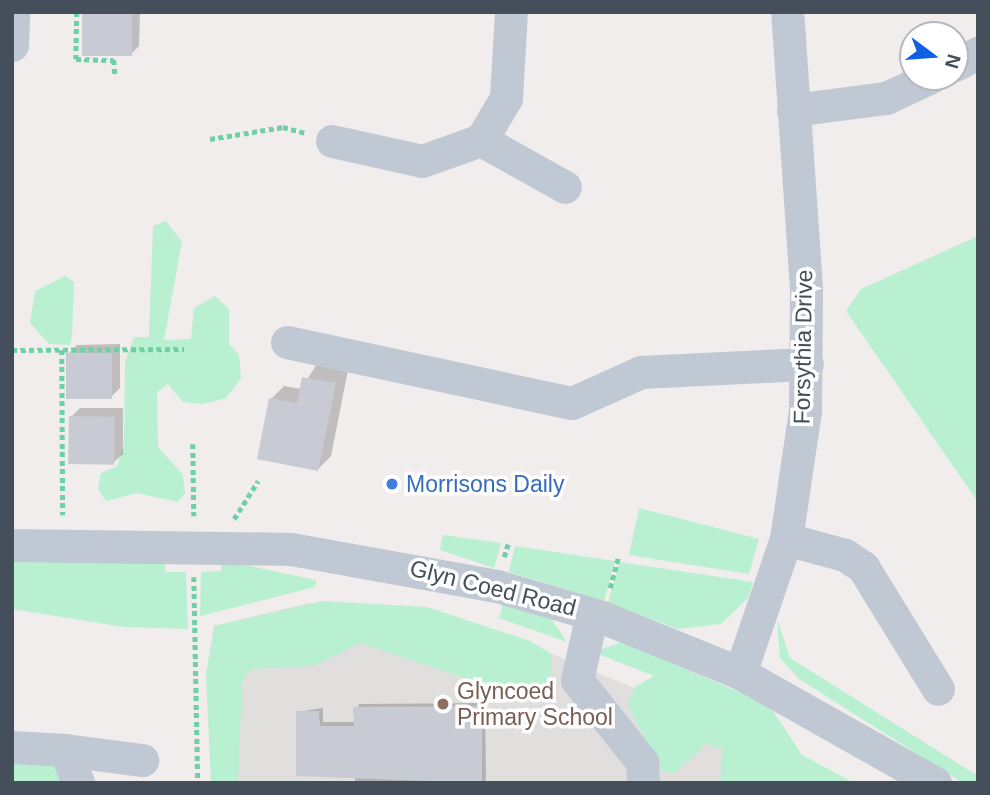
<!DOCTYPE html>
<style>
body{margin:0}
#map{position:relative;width:990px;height:795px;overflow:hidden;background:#f0edec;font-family:Arial,sans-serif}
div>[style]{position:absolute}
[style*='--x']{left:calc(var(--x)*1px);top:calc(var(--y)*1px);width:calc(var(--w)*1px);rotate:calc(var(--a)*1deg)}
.education>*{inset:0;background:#e1dede}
.green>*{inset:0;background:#b8f0d1}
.shadow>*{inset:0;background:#0003}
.building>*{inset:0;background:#c8cbd3;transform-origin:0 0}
.path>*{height:4.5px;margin-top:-2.25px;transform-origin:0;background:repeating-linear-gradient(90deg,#6ed0a6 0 5px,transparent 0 8.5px)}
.minor>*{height:33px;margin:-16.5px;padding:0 16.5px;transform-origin:16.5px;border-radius:16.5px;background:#bfc8d3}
.dots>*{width:19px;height:19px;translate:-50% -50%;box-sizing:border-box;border:4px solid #fff;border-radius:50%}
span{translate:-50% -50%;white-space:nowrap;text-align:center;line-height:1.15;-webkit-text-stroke:7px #fff;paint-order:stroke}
.street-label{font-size:23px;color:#444f5b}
.shop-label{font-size:23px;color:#366cbe}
.left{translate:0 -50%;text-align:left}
.education-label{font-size:23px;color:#785e54}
.frame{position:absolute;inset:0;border:14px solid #444f5b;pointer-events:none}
.north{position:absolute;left:899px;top:21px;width:70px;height:70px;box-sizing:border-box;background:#fff;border:2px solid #b4b9bd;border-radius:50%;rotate:106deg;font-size:19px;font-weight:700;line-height:28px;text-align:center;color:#444f5b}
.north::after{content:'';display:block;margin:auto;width:24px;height:32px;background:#1060e6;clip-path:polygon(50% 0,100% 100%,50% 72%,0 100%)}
</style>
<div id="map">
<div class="education">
<i style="clip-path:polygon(309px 603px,552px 654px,724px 725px,837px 783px,219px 783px,214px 626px)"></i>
</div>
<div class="green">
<i style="clip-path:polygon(166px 221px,182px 242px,164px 340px,191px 339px,194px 308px,215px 296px,229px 309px,229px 344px,239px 355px,241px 378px,226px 398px,203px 404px,183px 402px,168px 384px,157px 392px,158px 447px,183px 475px,185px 493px,178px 502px,137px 493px,106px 501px,98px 489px,101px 473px,117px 466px,124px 444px,125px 362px,134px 337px,149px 337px,153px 226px)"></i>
<i style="clip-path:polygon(978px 236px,978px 502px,846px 311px,861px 289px)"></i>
<i style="clip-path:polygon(65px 276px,74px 282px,72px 336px,70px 345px,49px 344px,30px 323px,35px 291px)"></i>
<i style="clip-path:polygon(639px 508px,759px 539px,749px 574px,629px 555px)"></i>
<i style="clip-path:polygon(443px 535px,501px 543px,494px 568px,440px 550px)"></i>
<i style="clip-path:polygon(515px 546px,615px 561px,604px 601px,509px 572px)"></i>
<i style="clip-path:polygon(12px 560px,165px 560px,165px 572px,186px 572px,188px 629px,124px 627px,12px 609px)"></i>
<i style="clip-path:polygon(221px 560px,316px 580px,315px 587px,200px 616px,201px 572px,221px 571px)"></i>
<i style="clip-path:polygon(619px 562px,753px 582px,748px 598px,721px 624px,678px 629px,608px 603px)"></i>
<i style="clip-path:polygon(322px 601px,427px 607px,530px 641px,552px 654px,552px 672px,537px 696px,505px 692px,361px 643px,313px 666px,251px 669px,242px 681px,238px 783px,211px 783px,206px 675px,214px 626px)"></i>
<i style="clip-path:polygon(503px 604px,550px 617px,567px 642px,499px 618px)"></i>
<i style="clip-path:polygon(777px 619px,790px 658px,978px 776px,978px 783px,963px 783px,799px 679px,780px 658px)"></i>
<i style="clip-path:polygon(622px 642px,769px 705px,802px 755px,854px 783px,720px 783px,723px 749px,706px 744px,674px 774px,661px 770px,628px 705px,635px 687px,654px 676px,593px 652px)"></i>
<i style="clip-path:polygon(33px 756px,55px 767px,65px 783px,12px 783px,12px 764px)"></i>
</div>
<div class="shadow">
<i style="clip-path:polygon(83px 12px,140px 12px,139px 46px,130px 55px)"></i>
<i style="clip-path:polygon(120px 344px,120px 388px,111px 397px,68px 354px,77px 345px)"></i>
<i style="clip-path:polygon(317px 364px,348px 370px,331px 456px,318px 469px,271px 399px,284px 386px,301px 389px)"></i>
<i style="clip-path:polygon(80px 408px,123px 408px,123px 454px,114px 462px,71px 417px)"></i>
<i style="clip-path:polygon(485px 703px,486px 783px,355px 783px,355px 774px,297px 712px,323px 708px,323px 722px,355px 722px,359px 704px)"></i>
</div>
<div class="building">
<i style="left:82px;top:12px;width:50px;height:44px"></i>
<i style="left:66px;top:353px;width:46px;height:46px"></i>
<i style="clip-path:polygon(302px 377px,336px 383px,318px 471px,257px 459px,269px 398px,297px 403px)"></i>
<i style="left:69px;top:416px;width:46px;height:48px;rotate:1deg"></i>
<i style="clip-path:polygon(482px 706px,482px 783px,296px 776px,296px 711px,319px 711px,320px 726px,354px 726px,353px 707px)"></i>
</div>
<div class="path">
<i style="--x:77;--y:12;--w:47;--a:91.2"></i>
<i style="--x:76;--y:59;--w:38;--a:2"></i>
<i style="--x:114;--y:60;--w:14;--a:86"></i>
<i style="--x:210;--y:139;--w:74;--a:-9.3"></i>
<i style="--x:283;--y:127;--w:23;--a:15"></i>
<i style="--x:12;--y:350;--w:172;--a:-0.3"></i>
<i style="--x:62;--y:350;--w:165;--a:89.7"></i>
<i style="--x:193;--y:444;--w:72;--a:89.2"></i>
<i style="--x:234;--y:519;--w:45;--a:-57.7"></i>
<i style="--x:504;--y:557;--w:17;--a:-73"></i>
<i style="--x:194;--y:577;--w:206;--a:88.9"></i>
<i style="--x:610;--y:588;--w:31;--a:-75"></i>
</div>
<div class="minor">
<i style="--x:12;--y:45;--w:33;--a:-88"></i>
<i style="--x:955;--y:65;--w:26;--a:-28"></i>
<i style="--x:793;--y:110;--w:94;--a:-7.4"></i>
<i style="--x:886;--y:98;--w:50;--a:-25"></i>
<i style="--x:481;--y:140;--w:49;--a:-59.2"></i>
<i style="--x:506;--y:98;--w:86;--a:-86.7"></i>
<i style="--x:332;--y:141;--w:92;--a:12.5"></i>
<i style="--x:422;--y:161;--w:63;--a:-19.6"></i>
<i style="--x:481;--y:140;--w:96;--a:29.2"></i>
<i style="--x:287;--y:342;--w:291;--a:12.1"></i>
<i style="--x:572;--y:403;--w:76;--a:-24.2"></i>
<i style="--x:641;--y:372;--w:166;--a:-2.8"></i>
<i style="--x:786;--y:539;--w:61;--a:15.2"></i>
<i style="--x:845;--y:555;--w:22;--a:34"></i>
<i style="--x:863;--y:567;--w:143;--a:58.4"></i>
<i style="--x:12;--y:545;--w:279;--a:0.8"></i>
<i style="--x:291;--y:549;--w:209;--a:10.2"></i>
<i style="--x:497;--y:586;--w:109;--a:16.4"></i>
<i style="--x:602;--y:617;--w:149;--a:22.1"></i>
<i style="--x:740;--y:673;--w:224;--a:29.4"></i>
<i style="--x:592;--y:614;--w:68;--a:102.8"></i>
<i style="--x:577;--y:680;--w:105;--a:51.6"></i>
<i style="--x:642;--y:762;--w:21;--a:87"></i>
<i style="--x:740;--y:673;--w:142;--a:-71.1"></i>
<i style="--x:786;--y:539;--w:130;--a:-81.6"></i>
<i style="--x:805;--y:410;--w:122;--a:-89.5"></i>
<i style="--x:806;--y:288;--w:277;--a:-93.9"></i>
<i style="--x:12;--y:747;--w:53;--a:3.2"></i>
<i style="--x:65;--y:750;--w:35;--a:68"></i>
<i style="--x:65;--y:750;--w:78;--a:7.4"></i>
</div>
<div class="dots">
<i style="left:392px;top:484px;background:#3f7fe0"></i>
<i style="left:443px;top:704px;background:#8d6e63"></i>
</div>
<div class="street-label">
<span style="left:803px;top:347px;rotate:-89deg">Forsythia Drive</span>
<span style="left:493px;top:588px;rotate:14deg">Glyn Coed Road</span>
</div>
<div class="shop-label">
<span class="left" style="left:406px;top:484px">Morrisons Daily</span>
</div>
<div class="education-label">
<span class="left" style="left:457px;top:704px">Glyncoed<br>Primary School</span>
</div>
<div class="frame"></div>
<div class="north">N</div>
</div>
